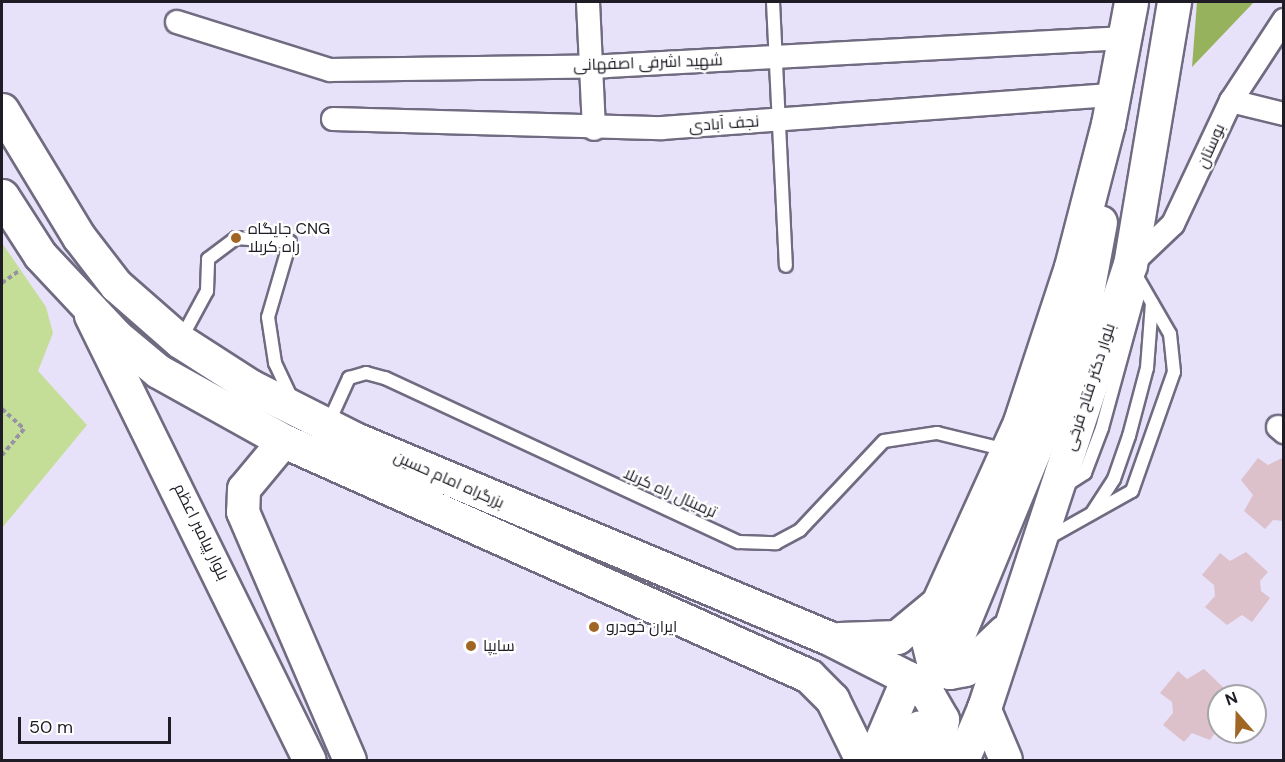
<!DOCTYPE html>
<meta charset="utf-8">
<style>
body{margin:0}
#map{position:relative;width:1285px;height:762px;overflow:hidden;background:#e7e1f9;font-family:"DM Sans",Cairo,sans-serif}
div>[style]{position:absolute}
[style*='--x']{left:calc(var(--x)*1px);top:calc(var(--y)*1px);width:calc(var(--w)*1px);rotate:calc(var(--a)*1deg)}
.green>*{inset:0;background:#c4dd97}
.forest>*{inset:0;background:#96b25c}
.building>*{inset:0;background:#dcc1ca}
.path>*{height:4px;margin-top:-2px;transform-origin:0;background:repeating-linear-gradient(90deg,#9792a4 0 4.5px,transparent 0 7.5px)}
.roads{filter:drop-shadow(2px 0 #706b80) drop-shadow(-2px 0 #706b80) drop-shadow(0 2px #706b80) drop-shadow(0 -2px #706b80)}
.service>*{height:12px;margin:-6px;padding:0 6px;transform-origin:6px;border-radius:6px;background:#fff}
.minor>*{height:22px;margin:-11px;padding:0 11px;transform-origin:11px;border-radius:11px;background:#fff}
.secondary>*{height:32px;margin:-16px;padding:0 16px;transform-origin:16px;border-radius:16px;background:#fff}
.primary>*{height:33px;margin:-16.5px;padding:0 16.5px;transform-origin:16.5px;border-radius:16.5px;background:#fff}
.trunk>*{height:33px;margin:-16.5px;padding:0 16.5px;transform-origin:16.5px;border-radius:16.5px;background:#fff}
.dots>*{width:16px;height:16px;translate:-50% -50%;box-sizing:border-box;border:3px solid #fff;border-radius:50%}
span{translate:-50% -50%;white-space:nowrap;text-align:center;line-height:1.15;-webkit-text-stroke:4.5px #fff;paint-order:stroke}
.street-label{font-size:16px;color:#1f1c25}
.poi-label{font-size:16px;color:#1f1c25}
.left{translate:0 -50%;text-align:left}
.frame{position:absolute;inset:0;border:3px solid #1f1c25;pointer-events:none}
.north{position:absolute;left:1207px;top:684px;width:60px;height:60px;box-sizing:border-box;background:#fff;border:2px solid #a5a4a8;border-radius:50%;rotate:340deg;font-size:16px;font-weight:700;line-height:24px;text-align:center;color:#1f1c25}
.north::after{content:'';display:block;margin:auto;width:21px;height:27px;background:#9f6723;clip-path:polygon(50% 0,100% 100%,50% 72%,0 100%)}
.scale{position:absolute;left:18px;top:717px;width:153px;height:27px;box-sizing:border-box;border:3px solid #1f1c25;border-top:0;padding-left:8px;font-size:18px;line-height:21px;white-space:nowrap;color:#1f1c25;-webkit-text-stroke:4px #fff;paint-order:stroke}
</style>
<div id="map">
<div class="green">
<i style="clip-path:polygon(2px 243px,46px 307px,53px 333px,38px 371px,87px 425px,2px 528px)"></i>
</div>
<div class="forest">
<i style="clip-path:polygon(1197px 2px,1254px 2px,1192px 67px)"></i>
</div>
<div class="building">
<i style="clip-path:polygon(1284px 457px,1284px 521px,1273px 520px,1265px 529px,1244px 511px,1253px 495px,1241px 480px,1258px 458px,1268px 465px)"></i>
<i style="clip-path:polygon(1246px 552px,1268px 572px,1260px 581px,1261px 591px,1270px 598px,1252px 622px,1242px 615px,1227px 625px,1205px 607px,1215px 596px,1214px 585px,1202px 575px,1220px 553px,1230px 561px)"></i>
<i style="clip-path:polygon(1204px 669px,1226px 690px,1217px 698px,1219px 727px,1210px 740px,1192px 733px,1184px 742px,1163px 725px,1173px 713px,1172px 702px,1160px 693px,1178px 671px,1187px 679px)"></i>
</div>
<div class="path">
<i style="--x:2;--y:283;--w:22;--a:-36"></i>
<i style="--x:2;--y:409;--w:30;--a:42"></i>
<i style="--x:24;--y:429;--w:34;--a:130"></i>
</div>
<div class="roads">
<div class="service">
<i style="--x:773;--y:2;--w:264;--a:87.2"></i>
<i style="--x:181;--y:339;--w:55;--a:-61.6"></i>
<i style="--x:207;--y:291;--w:32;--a:-88"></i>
<i style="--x:208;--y:259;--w:35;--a:-37"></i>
<i style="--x:236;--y:238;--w:54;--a:4.2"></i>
<i style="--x:290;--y:242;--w:78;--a:106.3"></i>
<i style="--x:268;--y:317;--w:47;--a:81.3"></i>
<i style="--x:275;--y:363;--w:42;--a:64.7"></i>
<i style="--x:328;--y:424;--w:51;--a:-65.5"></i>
<i style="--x:349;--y:378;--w:18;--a:-16"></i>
<i style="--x:366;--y:373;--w:20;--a:15"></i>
<i style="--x:385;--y:378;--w:390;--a:24.9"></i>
<i style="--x:739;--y:542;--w:37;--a:2"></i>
<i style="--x:776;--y:543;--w:27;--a:-28"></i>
<i style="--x:800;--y:530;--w:122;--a:-46.7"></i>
<i style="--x:884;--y:441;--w:54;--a:-8.6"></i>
<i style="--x:937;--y:433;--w:71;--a:13.8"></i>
<i style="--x:1065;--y:486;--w:24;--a:-33"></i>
<i style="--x:1085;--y:473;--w:48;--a:-69.3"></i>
<i style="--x:1102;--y:428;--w:148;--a:-74.7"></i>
<i style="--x:1092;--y:513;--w:40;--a:-57.1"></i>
<i style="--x:1114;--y:479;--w:46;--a:-70.8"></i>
<i style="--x:1129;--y:436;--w:70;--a:-75.2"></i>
<i style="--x:1147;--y:368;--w:65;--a:-85.6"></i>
<i style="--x:1050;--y:537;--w:94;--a:-29.3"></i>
<i style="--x:1132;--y:491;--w:126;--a:-70.6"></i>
<i style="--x:1174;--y:372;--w:38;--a:-96"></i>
<i style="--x:1170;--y:334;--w:74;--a:-120"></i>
</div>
<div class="minor">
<i style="--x:588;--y:2;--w:127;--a:87.3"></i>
<i style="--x:177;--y:22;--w:160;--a:17.4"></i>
<i style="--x:330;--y:70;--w:277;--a:-0.8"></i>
<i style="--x:607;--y:66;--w:519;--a:-3.09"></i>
<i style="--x:1231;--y:101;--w:55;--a:13.8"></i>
<i style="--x:333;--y:119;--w:329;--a:1.6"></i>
<i style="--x:662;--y:128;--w:453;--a:-4.2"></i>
<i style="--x:1130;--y:265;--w:59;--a:-43.6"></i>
<i style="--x:1173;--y:224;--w:136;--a:-64.8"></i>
<i style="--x:1231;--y:101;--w:97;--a:-56.8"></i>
<i style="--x:1278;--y:427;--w:8;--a:40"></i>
</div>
<div class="secondary">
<i style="--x:91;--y:316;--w:495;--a:63.8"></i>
<i style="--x:284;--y:441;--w:62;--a:129.8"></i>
<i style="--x:244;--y:489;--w:23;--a:92"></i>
<i style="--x:243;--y:512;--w:270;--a:66.7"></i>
<i style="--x:984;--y:708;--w:56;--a:67.1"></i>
</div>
<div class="primary">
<i style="--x:1004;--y:632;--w:54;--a:136.5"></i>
<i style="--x:965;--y:669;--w:16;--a:169"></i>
<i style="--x:949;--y:672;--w:19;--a:-145"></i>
<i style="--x:933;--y:661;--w:21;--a:-104"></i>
<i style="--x:928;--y:641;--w:39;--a:-75"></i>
<i style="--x:938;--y:603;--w:199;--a:-65.6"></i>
<i style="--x:1020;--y:422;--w:163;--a:-71.8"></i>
<i style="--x:1071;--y:267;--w:148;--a:-75.5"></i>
<i style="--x:1108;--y:124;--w:124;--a:-79.3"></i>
<i style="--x:953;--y:647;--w:326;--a:-67.6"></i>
<i style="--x:1077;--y:346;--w:126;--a:-79.5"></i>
<i style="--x:962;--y:760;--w:56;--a:-67.1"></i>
<i style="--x:984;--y:708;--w:466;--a:-71.8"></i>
<i style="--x:1130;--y:265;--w:267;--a:-80.5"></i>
</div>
<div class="trunk">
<i style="--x:2;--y:110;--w:149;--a:58.8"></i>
<i style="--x:79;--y:237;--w:61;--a:52.4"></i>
<i style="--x:116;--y:285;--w:85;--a:41.2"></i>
<i style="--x:180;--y:341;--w:83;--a:32.7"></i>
<i style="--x:250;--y:386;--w:120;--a:26.8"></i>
<i style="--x:357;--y:440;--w:512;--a:22.76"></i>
<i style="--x:829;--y:638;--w:89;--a:26.9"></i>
<i style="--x:908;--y:678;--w:26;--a:40"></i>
<i style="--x:928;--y:695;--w:28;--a:60"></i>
<i style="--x:942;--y:719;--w:41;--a:98.3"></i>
<i style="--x:2;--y:196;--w:70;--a:57.2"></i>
<i style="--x:40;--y:255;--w:111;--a:46.8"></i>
<i style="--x:116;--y:336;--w:55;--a:39.8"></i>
<i style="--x:158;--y:371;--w:144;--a:29.1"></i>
<i style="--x:284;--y:441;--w:575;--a:24.11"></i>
<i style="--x:809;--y:676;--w:33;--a:45"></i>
<i style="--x:832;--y:699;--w:68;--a:63.8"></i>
<i style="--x:839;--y:639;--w:58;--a:-2"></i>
<i style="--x:897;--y:637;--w:53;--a:-39.7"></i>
<i style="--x:873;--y:760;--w:89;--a:-66.9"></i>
<i style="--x:906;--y:760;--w:35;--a:-68"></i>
</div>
</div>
<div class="dots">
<i style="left:236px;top:238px;background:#9f6723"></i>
<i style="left:594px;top:627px;background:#9f6723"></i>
<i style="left:471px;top:646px;background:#9f6723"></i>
</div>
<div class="street-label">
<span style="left:648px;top:63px;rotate:-2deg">شهید اشرفی اصفهانی</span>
<span style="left:724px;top:124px;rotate:-4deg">نجف آبادی</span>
<span style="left:1211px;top:146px;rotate:-66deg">بوستان</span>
<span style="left:1090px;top:387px;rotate:-72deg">بلوار دکتر فتاح فرخی</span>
<span style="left:449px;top:480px;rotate:24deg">بزرگراه امام حسین</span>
<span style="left:670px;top:493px;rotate:24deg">ترمینال راه کربلا</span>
<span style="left:201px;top:532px;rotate:64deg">بلوار پیامبر اعظم</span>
</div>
<div class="poi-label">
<span class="left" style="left:248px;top:238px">جایگاه CNG<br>راه کربلا</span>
<span class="left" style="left:606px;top:627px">ایران خودرو</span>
<span class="left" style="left:483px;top:646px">سایپا</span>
</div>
<div class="frame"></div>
<div class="north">N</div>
<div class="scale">50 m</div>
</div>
